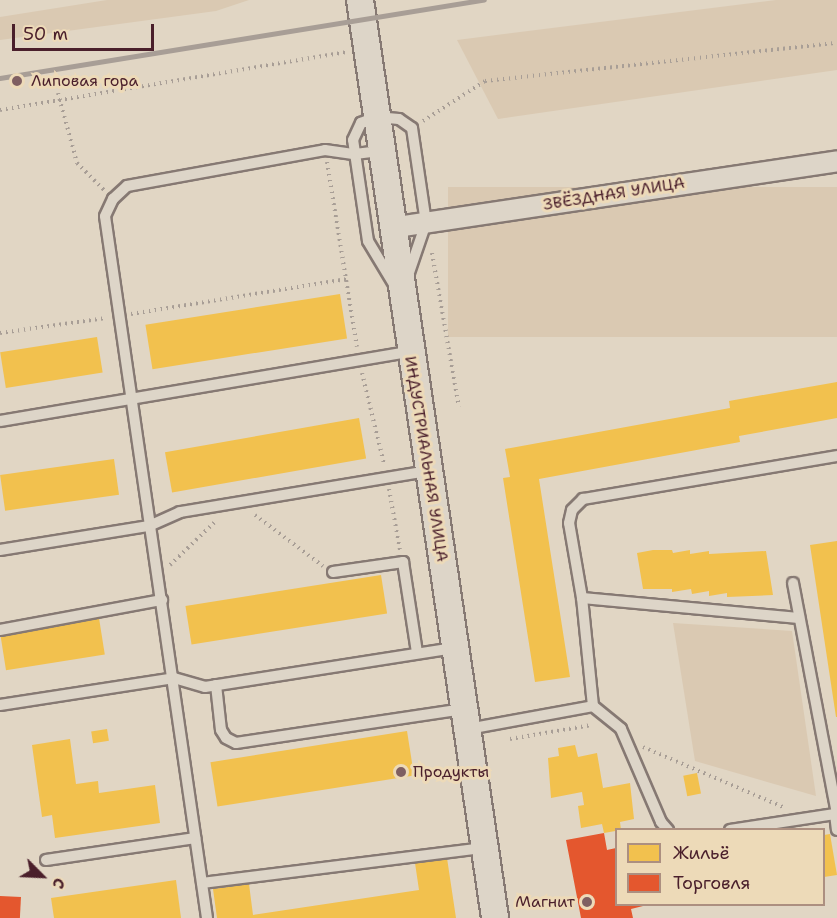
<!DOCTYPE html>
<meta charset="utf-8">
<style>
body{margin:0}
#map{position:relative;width:837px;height:918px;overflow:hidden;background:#e1d6c4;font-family:"Shantell Sans",sans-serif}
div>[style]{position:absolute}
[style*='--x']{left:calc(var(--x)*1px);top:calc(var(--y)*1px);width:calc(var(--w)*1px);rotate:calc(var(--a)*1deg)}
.green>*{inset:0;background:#dac9b2;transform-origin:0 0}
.homes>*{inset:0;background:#f2c14e;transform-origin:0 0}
.shops>*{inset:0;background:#e4572e;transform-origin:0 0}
.path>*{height:4px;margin-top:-2px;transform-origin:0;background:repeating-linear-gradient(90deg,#a89e96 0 1.5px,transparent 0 6px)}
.roads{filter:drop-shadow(2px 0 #867973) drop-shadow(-2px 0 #867973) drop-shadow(0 2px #867973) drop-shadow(0 -2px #867973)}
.service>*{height:10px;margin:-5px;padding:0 5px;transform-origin:5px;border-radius:5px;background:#ddd5c8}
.minor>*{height:20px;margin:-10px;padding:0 10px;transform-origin:10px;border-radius:10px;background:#ddd5c8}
.tertiary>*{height:26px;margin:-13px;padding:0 13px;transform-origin:13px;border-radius:13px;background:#ddd5c8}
.rail>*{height:4.5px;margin:-2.25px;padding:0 2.25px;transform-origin:2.25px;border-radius:2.25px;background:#a89e96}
.dots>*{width:16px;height:16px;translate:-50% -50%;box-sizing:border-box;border:3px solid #eddab8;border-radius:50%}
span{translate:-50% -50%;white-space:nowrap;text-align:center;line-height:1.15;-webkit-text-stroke:6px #eddab8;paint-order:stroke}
.poi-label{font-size:16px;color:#4a1f2b}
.left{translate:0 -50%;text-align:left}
.right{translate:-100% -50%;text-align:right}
.street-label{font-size:16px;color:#4a1f2b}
.legend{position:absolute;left:615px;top:828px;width:210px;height:78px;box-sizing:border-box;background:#eddab8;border:2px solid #ac8f80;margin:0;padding:8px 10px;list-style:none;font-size:18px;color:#4a1f2b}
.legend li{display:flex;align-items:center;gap:12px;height:30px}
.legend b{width:30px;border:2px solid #ac8f80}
.north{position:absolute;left:12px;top:846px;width:60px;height:60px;-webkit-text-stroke:4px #eddab8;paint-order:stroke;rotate:114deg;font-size:16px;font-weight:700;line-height:24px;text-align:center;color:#4a1f2b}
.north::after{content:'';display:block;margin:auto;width:21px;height:27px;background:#4a1f2b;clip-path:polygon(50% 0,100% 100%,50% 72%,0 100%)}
.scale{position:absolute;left:12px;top:24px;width:142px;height:27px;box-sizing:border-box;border:3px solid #4a1f2b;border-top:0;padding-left:8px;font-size:18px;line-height:21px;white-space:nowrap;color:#4a1f2b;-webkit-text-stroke:4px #eddab8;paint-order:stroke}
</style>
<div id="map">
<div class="green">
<i style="clip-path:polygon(107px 0,249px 0,216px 11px,0 40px,0 17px)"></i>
<i style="clip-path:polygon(776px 0,837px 0,837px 70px,498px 119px,457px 40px)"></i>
<i style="left:837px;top:187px;width:150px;height:389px;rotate:90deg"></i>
<i style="clip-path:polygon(673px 623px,792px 631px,816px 796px,695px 761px)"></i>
</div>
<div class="homes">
<i style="left:340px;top:294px;width:45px;height:197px;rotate:81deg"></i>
<i style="left:97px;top:337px;width:36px;height:98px;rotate:81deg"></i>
<i style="clip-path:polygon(837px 382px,837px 418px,739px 436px,740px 442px,539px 479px,570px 677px,535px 682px,503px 478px,510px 477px,505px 449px,730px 408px,729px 401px)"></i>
<i style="left:359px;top:418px;width:41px;height:197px;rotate:80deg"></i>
<i style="left:114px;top:459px;width:36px;height:115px;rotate:82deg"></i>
<i style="clip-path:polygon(837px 541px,837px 717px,836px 717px,810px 545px)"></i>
<i style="clip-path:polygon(653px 550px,672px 550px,673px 553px,690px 550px,690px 554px,709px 551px,709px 554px,766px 551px,773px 595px,727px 597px,727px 593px,709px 596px,709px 591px,692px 594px,691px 589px,672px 592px,672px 589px,643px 589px,637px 553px)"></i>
<i style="left:381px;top:575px;width:39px;height:198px;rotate:81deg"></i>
<i style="left:99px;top:618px;width:37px;height:100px;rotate:81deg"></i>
<i style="left:107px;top:729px;width:12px;height:16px;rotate:81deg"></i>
<i style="left:407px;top:731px;width:45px;height:199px;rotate:81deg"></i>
<i style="clip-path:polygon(70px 739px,76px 784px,98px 781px,99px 793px,155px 785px,160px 823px,55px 838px,52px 815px,42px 817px,32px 745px)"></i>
<i style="clip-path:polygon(575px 745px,578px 757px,597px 753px,603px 788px,630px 783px,634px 819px,620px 822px,621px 830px,604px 833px,602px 824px,581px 828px,578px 806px,584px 805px,582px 792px,551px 798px,548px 758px,559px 756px,558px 748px)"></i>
<i style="left:697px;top:773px;width:21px;height:14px;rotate:79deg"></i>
<i style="clip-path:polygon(830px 834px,837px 875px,824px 877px,824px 835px)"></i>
<i style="clip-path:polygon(447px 858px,456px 918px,217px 918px,213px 889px,249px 884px,253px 915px,419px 890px,415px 863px)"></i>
<i style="clip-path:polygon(176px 880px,181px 918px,54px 918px,51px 898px)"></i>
</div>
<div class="shops">
<i style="clip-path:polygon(604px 833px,607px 850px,616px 848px,616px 904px,651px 904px,631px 909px,633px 918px,581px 918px,566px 840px)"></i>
<i style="left:0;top:896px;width:21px;height:22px;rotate:3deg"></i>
</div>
<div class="path">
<i style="--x:58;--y:93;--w:73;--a:74.8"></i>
<i style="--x:77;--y:163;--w:38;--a:45"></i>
<i style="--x:0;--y:110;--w:353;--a:-9.5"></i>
<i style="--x:423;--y:121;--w:74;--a:-32.8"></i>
<i style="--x:485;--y:81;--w:354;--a:-6.2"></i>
<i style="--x:327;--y:162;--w:187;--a:80.8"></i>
<i style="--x:432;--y:253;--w:156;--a:80.1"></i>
<i style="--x:131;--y:314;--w:219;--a:-9.2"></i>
<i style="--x:0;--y:333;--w:107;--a:-8.1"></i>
<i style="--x:362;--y:373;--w:94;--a:76.4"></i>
<i style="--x:389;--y:489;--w:62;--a:79.8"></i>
<i style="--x:255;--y:515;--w:85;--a:36.9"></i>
<i style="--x:170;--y:565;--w:65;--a:-43.8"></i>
<i style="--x:510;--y:739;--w:83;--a:-9.7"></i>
<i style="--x:643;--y:747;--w:152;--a:23.2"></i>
</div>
<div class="roads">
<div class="service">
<i style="--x:376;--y:117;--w:23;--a:5"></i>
<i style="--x:399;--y:119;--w:16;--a:35"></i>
<i style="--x:412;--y:128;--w:96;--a:81.6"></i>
<i style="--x:426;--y:223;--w:77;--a:108.9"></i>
<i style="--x:401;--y:296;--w:64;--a:-121"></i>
<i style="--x:368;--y:241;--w:102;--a:-98.4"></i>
<i style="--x:353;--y:140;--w:19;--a:-65"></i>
<i style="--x:361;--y:123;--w:16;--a:-22"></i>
<i style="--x:0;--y:421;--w:416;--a:-9.6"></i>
<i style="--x:0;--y:550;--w:151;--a:-9.2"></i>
<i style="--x:149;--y:526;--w:34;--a:-24"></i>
<i style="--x:180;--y:512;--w:250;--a:-9.4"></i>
<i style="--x:333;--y:572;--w:71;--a:-8.1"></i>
<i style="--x:403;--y:562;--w:91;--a:81.2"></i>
<i style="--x:793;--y:583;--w:234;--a:79.2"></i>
<i style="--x:582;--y:598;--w:218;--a:5.3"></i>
<i style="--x:0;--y:630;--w:165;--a:-10.5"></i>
<i style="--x:216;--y:685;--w:45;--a:83.7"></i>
<i style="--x:221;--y:730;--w:9;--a:58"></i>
<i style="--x:226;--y:738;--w:11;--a:27"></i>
<i style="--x:236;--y:743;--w:230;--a:-8.5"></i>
<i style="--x:0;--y:705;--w:176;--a:-8.8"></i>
<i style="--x:174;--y:678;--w:32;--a:16"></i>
<i style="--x:205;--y:687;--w:252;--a:-8.9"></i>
<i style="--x:593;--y:706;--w:109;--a:-95.8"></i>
<i style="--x:582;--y:598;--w:76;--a:-99.8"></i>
<i style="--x:569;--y:523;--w:13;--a:-77"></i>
<i style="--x:572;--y:510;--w:16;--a:-45"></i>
<i style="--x:583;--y:499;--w:258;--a:-9.6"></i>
<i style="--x:468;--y:729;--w:127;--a:-10.4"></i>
<i style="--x:593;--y:706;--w:36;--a:39"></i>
<i style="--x:621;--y:729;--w:101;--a:66.7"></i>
<i style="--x:661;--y:822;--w:11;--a:49"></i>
<i style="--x:730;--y:830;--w:106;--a:-8.7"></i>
<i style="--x:835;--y:814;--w:16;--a:83"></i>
<i style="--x:46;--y:860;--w:151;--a:-8.4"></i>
<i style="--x:202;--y:883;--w:284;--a:-7.1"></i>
<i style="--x:207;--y:918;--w:709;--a:-98.27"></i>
<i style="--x:105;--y:216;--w:19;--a:-65"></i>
<i style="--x:113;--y:199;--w:19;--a:-43"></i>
<i style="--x:127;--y:186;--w:201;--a:-10.3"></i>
<i style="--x:325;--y:150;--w:30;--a:8"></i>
<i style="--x:355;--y:154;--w:25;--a:-7"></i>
</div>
<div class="minor">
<i style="--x:391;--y:228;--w:451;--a:-8.5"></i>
</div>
<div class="tertiary">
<i style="--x:360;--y:0;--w:928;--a:81.63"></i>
</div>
</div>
<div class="rail">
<i style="--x:0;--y:78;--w:490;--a:-9.2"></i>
</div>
<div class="dots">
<i style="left:17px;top:81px;background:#7f5f61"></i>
<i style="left:401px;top:772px;background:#7f5f61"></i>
<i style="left:587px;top:902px;background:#7f5f61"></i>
</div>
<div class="poi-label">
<span class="left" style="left:31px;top:81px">Липовая гора</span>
<span class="left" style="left:413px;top:772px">Продукты</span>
<span class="right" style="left:575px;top:902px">Магнит</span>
</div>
<div class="street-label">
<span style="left:614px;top:194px;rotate:-9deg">ЗВЁЗДНАЯ УЛИЦА</span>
<span style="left:426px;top:459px;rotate:81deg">ИНДУСТРИАЛЬНАЯ УЛИЦА</span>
</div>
<ul class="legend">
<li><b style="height:16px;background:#f2c14e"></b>Жильё</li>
<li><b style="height:16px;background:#e4572e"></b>Торговля</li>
</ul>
<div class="north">С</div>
<div class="scale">50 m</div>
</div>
